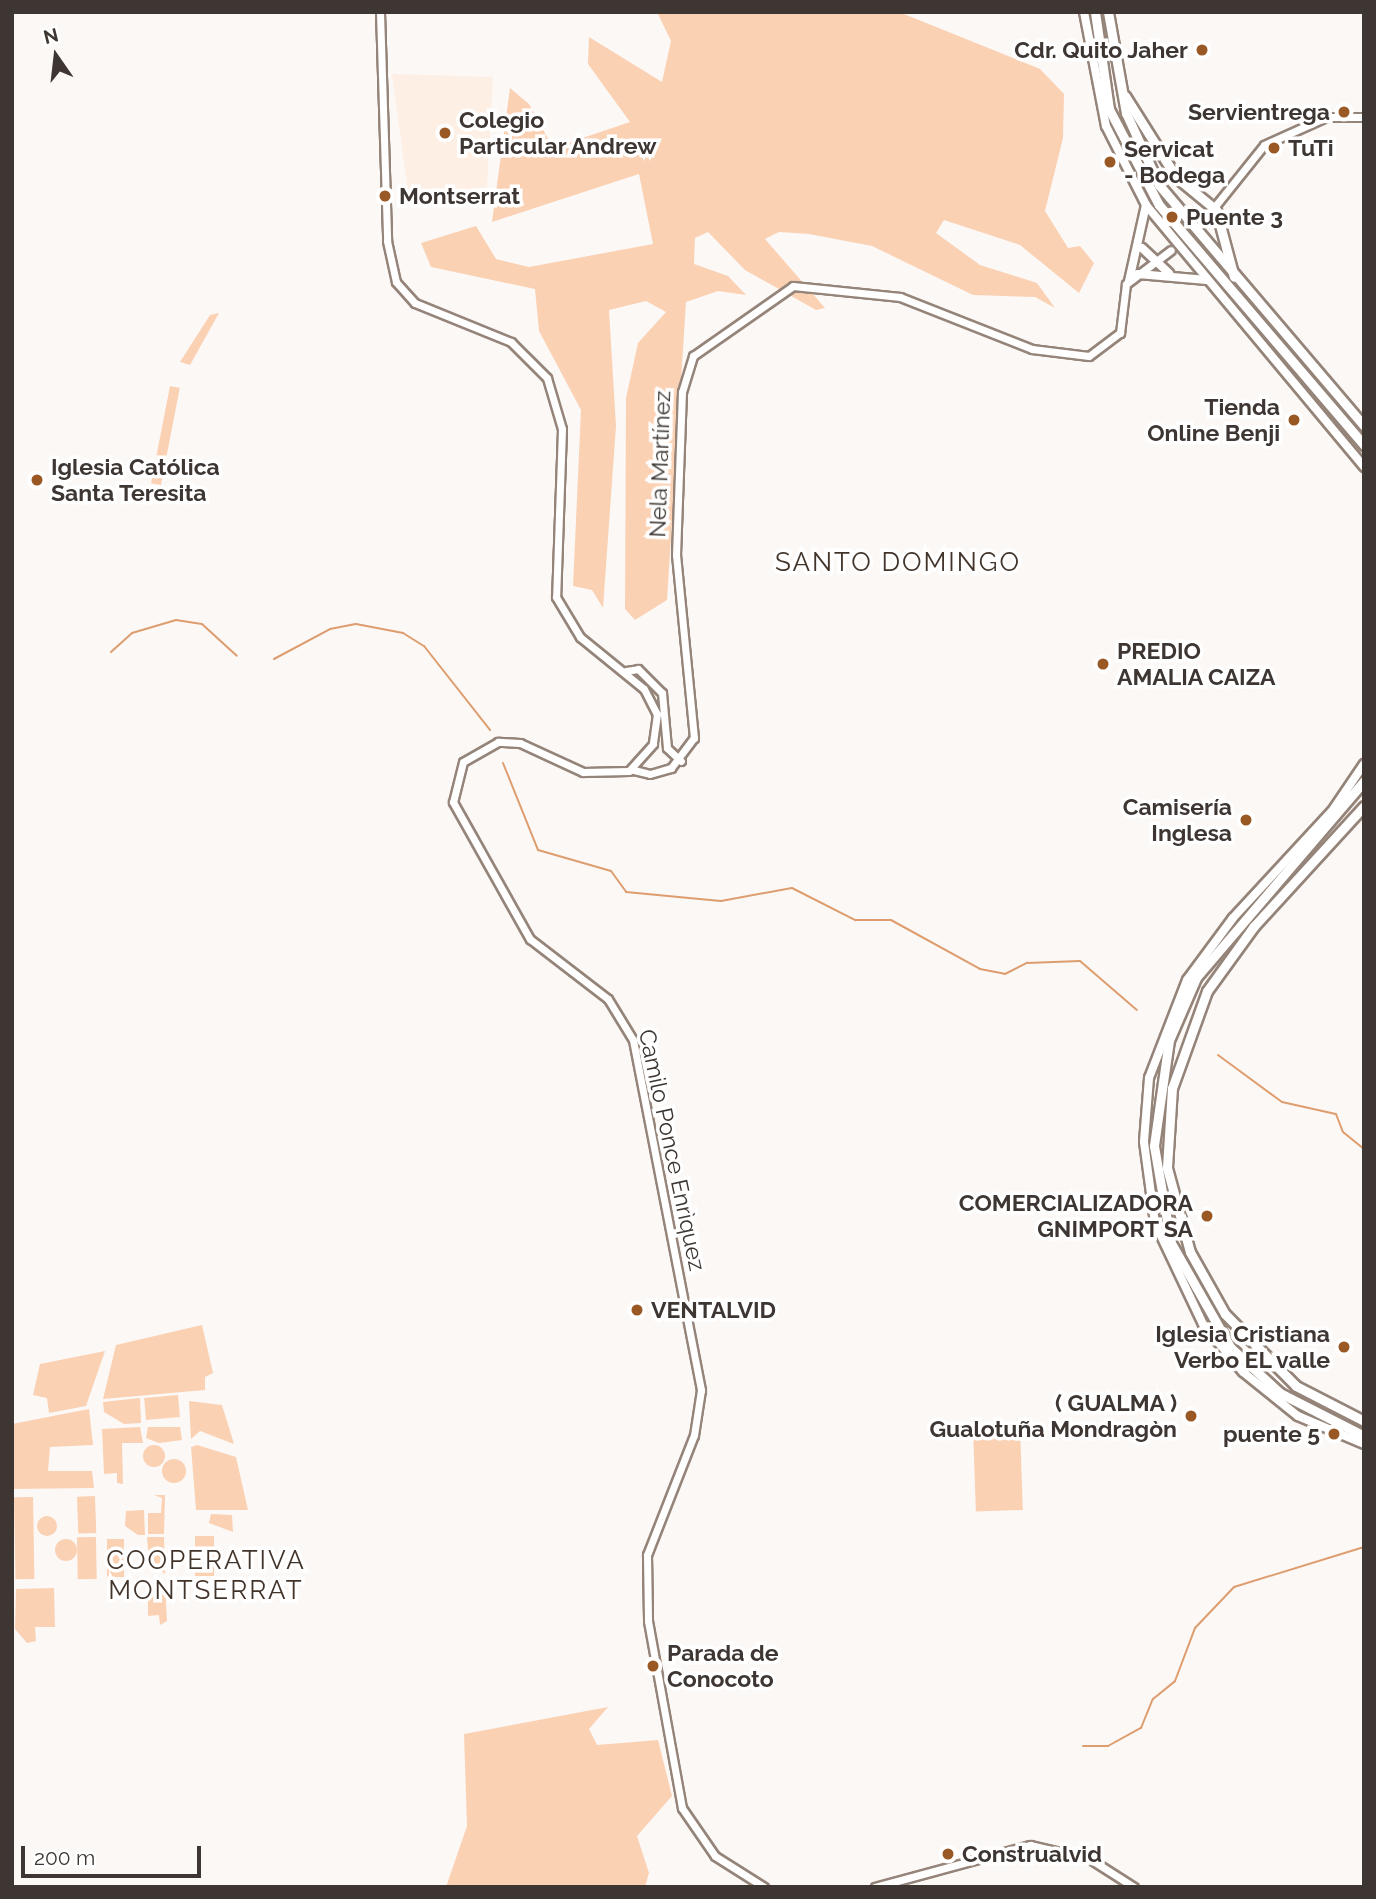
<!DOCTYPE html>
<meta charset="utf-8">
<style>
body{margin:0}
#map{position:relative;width:1376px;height:1899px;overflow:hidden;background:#fcf8f6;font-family:Raleway,sans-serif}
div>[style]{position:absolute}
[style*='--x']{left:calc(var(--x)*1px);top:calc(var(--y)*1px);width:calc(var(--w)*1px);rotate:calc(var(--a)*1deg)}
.built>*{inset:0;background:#feefe5}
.green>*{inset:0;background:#fbd1b4;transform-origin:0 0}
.round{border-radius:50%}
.stream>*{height:2px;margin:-1px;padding:0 1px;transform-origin:1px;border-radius:1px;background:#de9d6e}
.secondary-tunnel>*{height:7px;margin-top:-3.5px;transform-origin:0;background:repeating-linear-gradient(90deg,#d6d1cf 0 7px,transparent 0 10.5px)}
.roads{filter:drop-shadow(2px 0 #958479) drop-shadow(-2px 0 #958479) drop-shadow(0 2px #958479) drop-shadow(0 -2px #958479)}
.secondary>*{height:7px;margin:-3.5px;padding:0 3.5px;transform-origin:3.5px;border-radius:3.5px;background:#fff}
.primary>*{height:8px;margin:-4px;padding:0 4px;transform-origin:4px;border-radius:4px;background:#fff}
.trunk>*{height:9px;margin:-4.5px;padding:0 4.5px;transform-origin:4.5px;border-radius:4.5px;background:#fff}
.dots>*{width:19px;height:19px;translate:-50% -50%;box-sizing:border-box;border:4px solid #fff;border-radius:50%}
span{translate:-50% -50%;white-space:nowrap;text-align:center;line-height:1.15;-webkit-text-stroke:7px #fff;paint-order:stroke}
.poi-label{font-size:23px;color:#3d3632;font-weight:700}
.right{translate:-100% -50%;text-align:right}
.left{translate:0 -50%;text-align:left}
.street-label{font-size:23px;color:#3d3632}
.quarter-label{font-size:26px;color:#42342a;letter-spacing:2px}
.frame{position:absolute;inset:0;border:14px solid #3d3632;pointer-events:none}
.north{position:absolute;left:21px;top:21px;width:70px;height:70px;-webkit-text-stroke:5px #fff;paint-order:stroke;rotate:346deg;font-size:19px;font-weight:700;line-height:28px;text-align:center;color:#3d3632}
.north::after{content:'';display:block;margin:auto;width:24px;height:32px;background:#3d3632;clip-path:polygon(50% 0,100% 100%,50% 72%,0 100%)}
.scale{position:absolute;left:21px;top:1846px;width:180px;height:32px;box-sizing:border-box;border:4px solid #3d3632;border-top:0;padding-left:9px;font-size:21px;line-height:24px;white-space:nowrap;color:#3d3632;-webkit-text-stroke:5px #fff;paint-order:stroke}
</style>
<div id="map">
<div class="built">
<i style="clip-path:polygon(392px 74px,493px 77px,487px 188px,408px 192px)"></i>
</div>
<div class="green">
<i style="clip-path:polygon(657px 12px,899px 12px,1040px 69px,1064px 94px,1063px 138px,1045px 211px,1068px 248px,1080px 246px,1094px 263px,1079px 293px,1020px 245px,944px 220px,936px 233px,980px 265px,1037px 283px,1055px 308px,1035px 297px,973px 295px,872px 246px,809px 234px,779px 232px,765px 239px,825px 308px,816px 310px,745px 270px,708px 232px,695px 238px,694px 264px,728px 276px,746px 295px,718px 291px,686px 302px,667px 600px,635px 620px,625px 609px,626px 398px,638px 343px,666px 312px,646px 301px,609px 310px,616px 426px,603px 608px,592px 590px,573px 586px,581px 410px,539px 331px,535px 289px,431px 267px,421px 243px,476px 226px,496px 259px,529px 267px,653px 244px,639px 174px,492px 222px,510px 88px,529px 104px,553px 148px,630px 122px,588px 64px,589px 37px,662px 82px,671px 41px)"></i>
<i style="clip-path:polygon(219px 313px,190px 365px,180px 362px,210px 315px)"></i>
<i style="left:170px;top:386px;width:10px;height:99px;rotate:11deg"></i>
<i style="clip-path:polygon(202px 1325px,213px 1373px,205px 1377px,205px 1390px,103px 1399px,116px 1345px)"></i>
<i style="clip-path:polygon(105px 1351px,86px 1406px,49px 1413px,47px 1398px,33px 1395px,40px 1364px)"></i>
<i style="left:178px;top:1395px;width:22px;height:34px;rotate:85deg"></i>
<i style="clip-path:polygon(140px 1398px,141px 1423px,124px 1424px,104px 1412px,103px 1402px)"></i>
<i style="clip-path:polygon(189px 1401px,222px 1405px,234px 1444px,200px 1431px,191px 1439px)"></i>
<i style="clip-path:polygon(89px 1409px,93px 1445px,50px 1447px,48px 1471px,92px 1471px,94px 1488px,12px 1489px,12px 1424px)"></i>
<i style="clip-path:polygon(140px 1427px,143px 1443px,122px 1443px,123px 1484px,117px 1483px,117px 1473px,104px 1474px,102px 1429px)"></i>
<i style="clip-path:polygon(148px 1427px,180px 1427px,182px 1440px,159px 1443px,146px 1438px)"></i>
<i style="left:1020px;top:1428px;width:82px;height:47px;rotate:88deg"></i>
<i style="clip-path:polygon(197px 1445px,236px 1457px,248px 1510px,196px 1510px,191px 1447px)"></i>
<i class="round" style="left:143px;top:1445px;width:22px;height:22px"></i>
<i class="round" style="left:162px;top:1459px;width:24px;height:24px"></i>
<i style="clip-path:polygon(154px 1495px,165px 1495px,164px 1534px,148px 1534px,148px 1513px,161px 1513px,162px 1498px)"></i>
<i style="left:95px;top:1496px;width:37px;height:18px;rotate:88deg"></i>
<i style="left:33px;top:1497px;width:82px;height:19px;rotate:89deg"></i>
<i style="clip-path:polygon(144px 1510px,145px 1535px,138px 1535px,125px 1526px,126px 1511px)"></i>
<i style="clip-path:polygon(211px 1514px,232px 1515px,233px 1532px,209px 1523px)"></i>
<i class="round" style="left:37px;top:1516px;width:20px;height:20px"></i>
<i style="left:195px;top:1536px;width:19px;height:40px"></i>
<i style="left:96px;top:1537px;width:42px;height:19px;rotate:89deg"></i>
<i style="clip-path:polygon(147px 1537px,164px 1537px,165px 1574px,149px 1562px)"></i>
<i style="left:124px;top:1539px;width:38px;height:17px;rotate:90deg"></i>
<i class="round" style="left:55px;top:1539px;width:22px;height:22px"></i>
<i style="clip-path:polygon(165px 1586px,167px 1621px,160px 1625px,159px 1615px,148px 1616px,148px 1588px)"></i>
<i style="clip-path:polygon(54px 1588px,55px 1627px,35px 1627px,36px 1641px,27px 1643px,15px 1629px,16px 1589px)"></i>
<i style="clip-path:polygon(608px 1707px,589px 1729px,597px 1745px,658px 1740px,672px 1796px,637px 1836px,649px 1873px,645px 1887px,446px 1887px,467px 1826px,464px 1734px)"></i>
</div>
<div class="stream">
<i style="--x:111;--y:652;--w:28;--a:-42"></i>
<i style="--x:132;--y:633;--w:46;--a:-16.5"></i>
<i style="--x:176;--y:620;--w:26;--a:9"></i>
<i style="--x:202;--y:624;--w:47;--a:42.4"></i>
<i style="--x:274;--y:659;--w:64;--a:-28.2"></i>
<i style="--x:330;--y:629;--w:26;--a:-11"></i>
<i style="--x:356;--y:624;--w:48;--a:10.8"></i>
<i style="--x:403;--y:633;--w:25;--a:32"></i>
<i style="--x:424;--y:646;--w:107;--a:51.8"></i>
<i style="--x:503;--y:763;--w:94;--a:68.1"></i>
<i style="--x:538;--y:850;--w:76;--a:16"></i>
<i style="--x:611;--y:871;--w:26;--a:54"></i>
<i style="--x:626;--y:892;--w:95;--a:5.4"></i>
<i style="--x:721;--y:901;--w:72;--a:-10.4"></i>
<i style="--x:792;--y:888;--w:71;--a:26.9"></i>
<i style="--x:855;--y:920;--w:36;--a:0"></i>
<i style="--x:891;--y:920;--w:102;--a:28.8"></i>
<i style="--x:980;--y:969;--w:25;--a:11"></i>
<i style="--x:1005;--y:974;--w:25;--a:-27"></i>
<i style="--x:1027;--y:963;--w:53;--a:-2.2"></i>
<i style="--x:1080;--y:961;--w:75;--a:40.7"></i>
<i style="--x:1218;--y:1055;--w:79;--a:36.3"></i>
<i style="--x:1282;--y:1102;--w:55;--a:12.5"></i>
<i style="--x:1336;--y:1114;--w:19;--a:69"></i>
<i style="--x:1343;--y:1132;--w:27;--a:39"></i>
<i style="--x:1083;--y:1746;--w:25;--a:0"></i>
<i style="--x:1108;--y:1746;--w:38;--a:-29"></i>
<i style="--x:1141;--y:1728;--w:31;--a:-68"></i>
<i style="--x:1153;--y:1699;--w:28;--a:-39"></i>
<i style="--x:1175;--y:1681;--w:57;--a:-69.3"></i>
<i style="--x:1195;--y:1628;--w:57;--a:-46.4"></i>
<i style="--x:1234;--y:1587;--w:136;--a:-17.1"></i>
</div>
<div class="secondary-tunnel">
<i style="--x:1171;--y:250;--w:38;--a:-42"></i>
</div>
<div class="roads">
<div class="secondary">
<i style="--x:380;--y:12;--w:229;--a:88.2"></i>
<i style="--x:387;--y:241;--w:42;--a:77.6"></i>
<i style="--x:396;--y:282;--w:28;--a:48"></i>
<i style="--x:415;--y:303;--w:104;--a:22.1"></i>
<i style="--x:511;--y:342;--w:51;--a:45"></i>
<i style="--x:547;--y:378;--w:53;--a:73.6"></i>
<i style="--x:562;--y:429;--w:168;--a:92"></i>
<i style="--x:556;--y:597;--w:47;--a:59"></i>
<i style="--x:580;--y:637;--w:82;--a:39.1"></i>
<i style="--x:644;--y:689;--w:28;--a:63"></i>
<i style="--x:657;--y:714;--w:30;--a:98"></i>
<i style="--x:653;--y:744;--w:36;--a:132"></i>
<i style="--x:629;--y:771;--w:46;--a:178.8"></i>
<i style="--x:583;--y:772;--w:69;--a:-155.3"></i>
<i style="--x:520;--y:743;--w:22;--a:-177"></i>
<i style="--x:498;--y:742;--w:40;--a:150.3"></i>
<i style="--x:463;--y:762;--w:41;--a:104"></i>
<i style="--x:453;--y:802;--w:157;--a:60.7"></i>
<i style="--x:530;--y:939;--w:98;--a:37.6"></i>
<i style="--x:608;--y:999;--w:48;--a:58.6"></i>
<i style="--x:633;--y:1040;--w:357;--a:79"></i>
<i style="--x:701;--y:1390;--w:46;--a:98.8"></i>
<i style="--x:694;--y:1435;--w:129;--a:111.4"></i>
<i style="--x:647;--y:1555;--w:66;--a:89.1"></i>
<i style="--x:648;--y:1621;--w:190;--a:79.7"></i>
<i style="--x:682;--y:1808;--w:58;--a:55.5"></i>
<i style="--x:715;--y:1856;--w:58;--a:32.3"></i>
<i style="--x:1200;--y:225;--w:102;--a:-51.3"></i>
<i style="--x:1264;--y:145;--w:68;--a:-24.3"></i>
<i style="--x:1326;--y:117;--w:38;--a:0"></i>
<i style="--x:626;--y:671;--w:12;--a:-9"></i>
<i style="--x:638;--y:669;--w:34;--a:45"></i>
<i style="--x:662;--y:693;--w:55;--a:84.8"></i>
<i style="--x:667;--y:748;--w:19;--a:43"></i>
<i style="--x:634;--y:770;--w:16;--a:14"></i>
<i style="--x:650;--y:774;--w:22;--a:-16"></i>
<i style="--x:671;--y:768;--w:38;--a:-53"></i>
<i style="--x:694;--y:738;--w:184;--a:-95.6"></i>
<i style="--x:676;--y:555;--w:163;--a:-87.9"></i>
<i style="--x:682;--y:392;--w:38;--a:-73"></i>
<i style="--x:693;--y:356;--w:122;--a:-35"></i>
<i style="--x:793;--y:286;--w:108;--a:5.9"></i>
<i style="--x:900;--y:297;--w:142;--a:21.5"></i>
<i style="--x:1032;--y:349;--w:57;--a:7"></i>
<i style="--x:1089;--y:356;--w:39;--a:-37"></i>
<i style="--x:1120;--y:333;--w:49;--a:-83"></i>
<i style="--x:1126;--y:284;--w:56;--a:-37.1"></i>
<i style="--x:875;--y:1887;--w:161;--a:-15.2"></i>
<i style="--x:1030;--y:1845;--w:62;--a:13.1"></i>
<i style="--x:1090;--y:1859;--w:52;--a:32.5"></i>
</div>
<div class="primary">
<i style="--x:1084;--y:12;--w:116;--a:79.1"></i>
<i style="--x:1106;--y:126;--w:89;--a:63.1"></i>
<i style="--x:1146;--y:205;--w:341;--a:50.2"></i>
<i style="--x:1142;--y:248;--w:37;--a:43"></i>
<i style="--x:1138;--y:274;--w:69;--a:5"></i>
<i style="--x:1129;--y:281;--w:78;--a:-77.4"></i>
<i style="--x:1364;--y:764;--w:57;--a:124.2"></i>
<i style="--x:1332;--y:811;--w:146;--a:132.8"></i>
<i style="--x:1233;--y:918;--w:77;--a:126.6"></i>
<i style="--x:1187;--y:980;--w:105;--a:111.2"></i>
<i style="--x:1149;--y:1078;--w:64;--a:94.5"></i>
<i style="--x:1144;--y:1142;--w:82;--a:82.3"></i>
<i style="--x:1155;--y:1223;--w:112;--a:64.6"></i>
<i style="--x:1203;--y:1324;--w:62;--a:50.2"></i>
<i style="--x:1243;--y:1372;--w:70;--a:38.7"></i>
<i style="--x:1298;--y:1416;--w:72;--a:23"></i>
</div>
<div class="trunk">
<i style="--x:1095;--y:12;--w:98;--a:81.8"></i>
<i style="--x:1109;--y:109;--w:108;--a:62.5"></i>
<i style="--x:1159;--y:205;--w:316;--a:49.5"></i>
<i style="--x:1108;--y:12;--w:103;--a:79.9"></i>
<i style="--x:1126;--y:113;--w:79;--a:65.4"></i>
<i style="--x:1159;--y:185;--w:316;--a:49.6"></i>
<i style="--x:1125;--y:96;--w:96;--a:57.8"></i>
<i style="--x:1176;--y:177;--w:52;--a:39.5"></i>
<i style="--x:1216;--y:210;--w:69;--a:75"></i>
<i style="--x:1364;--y:781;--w:259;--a:130.5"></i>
<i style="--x:1196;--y:978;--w:68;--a:113.5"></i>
<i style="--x:1169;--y:1040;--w:107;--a:98.1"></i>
<i style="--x:1154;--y:1146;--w:98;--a:80.1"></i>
<i style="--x:1171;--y:1243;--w:120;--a:60.4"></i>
<i style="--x:1230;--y:1347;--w:68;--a:42.6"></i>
<i style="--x:1280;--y:1393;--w:94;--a:27.1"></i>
<i style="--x:1364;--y:806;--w:163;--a:132.5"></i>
<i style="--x:1254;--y:926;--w:80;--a:125.9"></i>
<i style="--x:1207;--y:991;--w:103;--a:109.8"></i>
<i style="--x:1172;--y:1088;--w:80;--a:93.6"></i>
<i style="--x:1167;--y:1168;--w:87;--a:74.7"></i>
<i style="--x:1190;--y:1252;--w:71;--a:60.6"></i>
<i style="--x:1225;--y:1314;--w:101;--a:45.4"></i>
<i style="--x:1296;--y:1386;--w:76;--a:27.2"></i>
</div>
</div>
<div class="dots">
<i style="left:1202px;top:50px;background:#995824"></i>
<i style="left:1344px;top:112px;background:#995824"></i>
<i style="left:445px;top:133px;background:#995824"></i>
<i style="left:1274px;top:148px;background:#995824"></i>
<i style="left:1110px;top:162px;background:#995824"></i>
<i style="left:385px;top:196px;background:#995824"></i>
<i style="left:1172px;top:217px;background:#995824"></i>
<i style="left:1294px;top:420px;background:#995824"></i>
<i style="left:37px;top:480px;background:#995824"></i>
<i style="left:1103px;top:664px;background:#995824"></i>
<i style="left:1246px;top:820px;background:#995824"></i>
<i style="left:1207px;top:1216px;background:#995824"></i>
<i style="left:637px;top:1310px;background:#995824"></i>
<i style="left:1344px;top:1347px;background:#995824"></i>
<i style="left:1191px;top:1416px;background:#995824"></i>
<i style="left:1334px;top:1434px;background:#995824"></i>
<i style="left:653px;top:1666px;background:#995824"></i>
<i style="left:948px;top:1854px;background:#995824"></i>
</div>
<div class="poi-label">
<span class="right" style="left:1188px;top:50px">Cdr. Quito Jaher</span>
<span class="right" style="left:1330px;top:112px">Servientrega</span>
<span class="left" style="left:459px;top:133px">Colegio<br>Particular Andrew</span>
<span class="left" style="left:1288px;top:148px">TuTi</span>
<span class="left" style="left:1124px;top:162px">Servicat<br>- Bodega</span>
<span class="left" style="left:399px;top:196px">Montserrat</span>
<span class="left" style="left:1186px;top:217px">Puente 3</span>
<span class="right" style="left:1280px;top:420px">Tienda<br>Online Benji</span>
<span class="left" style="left:51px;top:480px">Iglesia Católica<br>Santa Teresita</span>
<span class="left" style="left:1117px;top:664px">PREDIO<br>AMALIA CAIZA</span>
<span class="right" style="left:1232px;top:820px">Camisería<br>Inglesa</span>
<span class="right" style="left:1193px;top:1216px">COMERCIALIZADORA<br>GNIMPORT SA</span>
<span class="left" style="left:651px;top:1310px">VENTALVID</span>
<span class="right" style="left:1330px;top:1347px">Iglesia Cristiana<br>Verbo EL valle</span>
<span class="right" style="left:1177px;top:1416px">( GUALMA )<br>Gualotuña Mondragòn</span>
<span class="right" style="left:1320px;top:1434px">puente 5</span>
<span class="left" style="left:667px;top:1666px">Parada de<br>Conocoto</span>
<span class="left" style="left:962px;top:1854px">Construalvid</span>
</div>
<div class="street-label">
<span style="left:660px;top:464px;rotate:-88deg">Nela Martínez</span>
<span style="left:672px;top:1150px;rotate:78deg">Camilo Ponce Enrìquez</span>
</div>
<div class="quarter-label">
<span style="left:898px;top:563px">SANTO DOMINGO</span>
<span style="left:206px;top:1576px">COOPERATIVA<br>MONTSERRAT</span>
</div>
<div class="frame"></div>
<div class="north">N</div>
<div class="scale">200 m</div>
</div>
